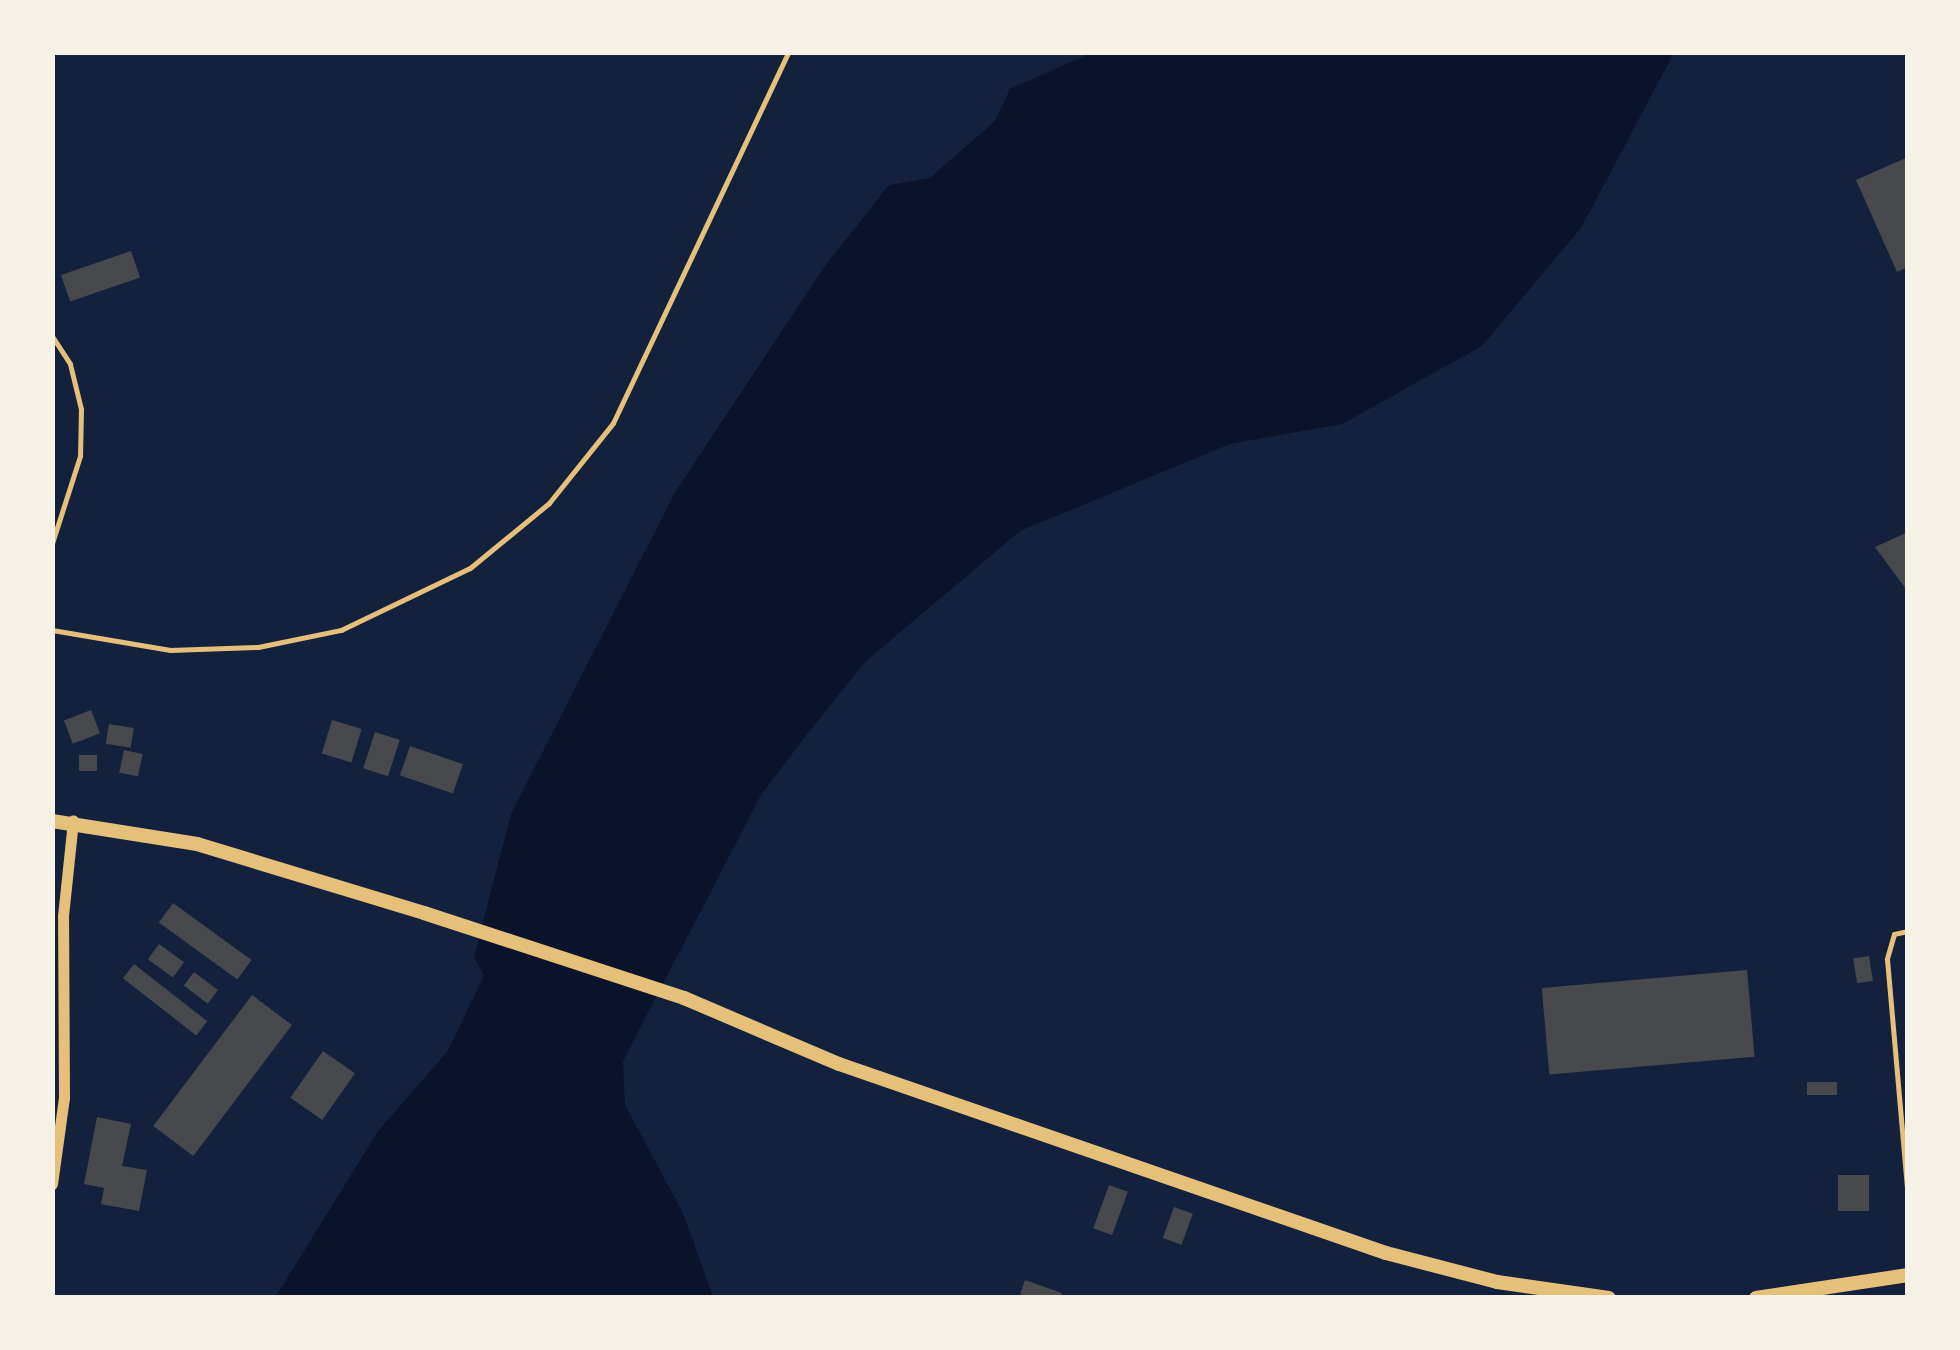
<!DOCTYPE html>
<style>
body{margin:0}
#map{position:relative;width:1960px;height:1350px;overflow:hidden;background:#14213d;font-family:Montserrat,sans-serif}
div>[style]{position:absolute}
[style*='--x']{left:calc(var(--x)*1px);top:calc(var(--y)*1px);width:calc(var(--w)*1px);rotate:calc(var(--a)*1deg)}
.water>*{inset:0;background:#0b132b}
.building>*{inset:0;background:#48494c;transform-origin:0 0}
.service>*{height:5px;margin:-2.5px;padding:0 2.5px;transform-origin:2.5px;border-radius:2.5px;background:#e5c07b}
.tertiary>*{height:11px;margin:-5.5px;padding:0 5.5px;transform-origin:5.5px;border-radius:5.5px;background:#e5c07b}
.secondary>*{height:14px;margin:-7px;padding:0 7px;transform-origin:7px;border-radius:7px;background:#e5c07b}
span{translate:-50% -50%;white-space:nowrap;text-align:center;line-height:1.15;-webkit-text-stroke:8px #f6f1e7;paint-order:stroke}
.frame{position:absolute;inset:0;border:55px solid #f6f1e7;pointer-events:none}
</style>
<div id="map">
<div class="water">
<i style="clip-path:polygon(1091px 53px,1674px 53px,1581px 228px,1482px 346px,1342px 424px,1230px 444px,1020px 531px,866px 661px,812px 728px,761px 795px,623px 1061px,625px 1105px,683px 1213px,713px 1297px,275px 1298px,378px 1131px,447px 1052px,484px 976px,474px 957px,511px 814px,674px 494px,824px 267px,889px 185px,930px 178px,995px 121px,1010px 89px)"></i>
</div>
<div class="building">
<i style="clip-path:polygon(1908px 157px,1908px 267px,1897px 272px,1856px 180px)"></i>
<i style="left:131px;top:251px;width:28px;height:74px;rotate:71deg"></i>
<i style="clip-path:polygon(1908px 532px,1908px 592px,1875px 547px)"></i>
<i style="left:91px;top:710px;width:25px;height:29px;rotate:69deg"></i>
<i style="left:332px;top:720px;width:31px;height:35px;rotate:17deg"></i>
<i style="left:109px;top:724px;width:25px;height:20px;rotate:9deg"></i>
<i style="left:375px;top:732px;width:26px;height:38px;rotate:18deg"></i>
<i style="left:410px;top:746px;width:56px;height:31px;rotate:19deg"></i>
<i style="left:124px;top:750px;width:19px;height:23px;rotate:12deg"></i>
<i style="left:79px;top:755px;width:18px;height:16px"></i>
<i style="left:173px;top:903px;width:97px;height:24px;rotate:36deg"></i>
<i style="left:159px;top:944px;width:31px;height:19px;rotate:36deg"></i>
<i style="left:1869px;top:956px;width:25px;height:16px;rotate:81deg"></i>
<i style="left:134px;top:964px;width:93px;height:18px;rotate:38deg"></i>
<i style="left:1747px;top:970px;width:87px;height:206px;rotate:85deg"></i>
<i style="left:194px;top:972px;width:30px;height:17px;rotate:37deg"></i>
<i style="left:252px;top:995px;width:50px;height:164px;rotate:37deg"></i>
<i style="left:323px;top:1051px;width:39px;height:57px;rotate:35deg"></i>
<i style="left:1837px;top:1082px;width:13px;height:30px;rotate:90deg"></i>
<i style="clip-path:polygon(97px 1117px,131px 1124px,122px 1166px,147px 1170px,139px 1211px,101px 1204px,104px 1188px,84px 1184px)"></i>
<i style="left:1838px;top:1175px;width:31px;height:36px"></i>
<i style="left:1109px;top:1185px;width:20px;height:46px;rotate:20deg"></i>
<i style="left:1174px;top:1207px;width:20px;height:33px;rotate:20deg"></i>
<i style="clip-path:polygon(1025px 1280px,1062px 1293px,1060px 1298px,1019px 1298px)"></i>
</div>
<div class="service">
<i style="--x:52;--y:336;--w:33;--a:57"></i>
<i style="--x:70;--y:364;--w:46;--a:76.3"></i>
<i style="--x:81;--y:409;--w:47;--a:91.2"></i>
<i style="--x:80;--y:456;--w:91;--a:107.8"></i>
<i style="--x:52;--y:630;--w:120;--a:9.6"></i>
<i style="--x:170;--y:650;--w:88;--a:-2"></i>
<i style="--x:258;--y:647;--w:85;--a:-11.6"></i>
<i style="--x:341;--y:630;--w:143;--a:-25.7"></i>
<i style="--x:470;--y:568;--w:102;--a:-39.4"></i>
<i style="--x:549;--y:503;--w:102;--a:-51.3"></i>
<i style="--x:613;--y:423;--w:410;--a:-64.7"></i>
<i style="--x:1908;--y:931;--w:14;--a:168"></i>
<i style="--x:1894;--y:934;--w:26;--a:106"></i>
<i style="--x:1887;--y:959;--w:240;--a:85"></i>
</div>
<div class="tertiary">
<i style="--x:52;--y:1184;--w:87;--a:-82.1"></i>
<i style="--x:64;--y:1098;--w:182;--a:-90.3"></i>
<i style="--x:63;--y:916;--w:96;--a:-84"></i>
</div>
<div class="secondary">
<i style="--x:52;--y:821;--w:147;--a:9"></i>
<i style="--x:197;--y:844;--w:237;--a:16.9"></i>
<i style="--x:424;--y:913;--w:274;--a:18.1"></i>
<i style="--x:684;--y:998;--w:168;--a:23.1"></i>
<i style="--x:839;--y:1064;--w:579;--a:19.06"></i>
<i style="--x:1386;--y:1253;--w:115;--a:14.6"></i>
<i style="--x:1497;--y:1282;--w:113;--a:8.1"></i>
<i style="--x:1756;--y:1298;--w:154;--a:-8.6"></i>
</div>
<div class="frame"></div>
</div>
